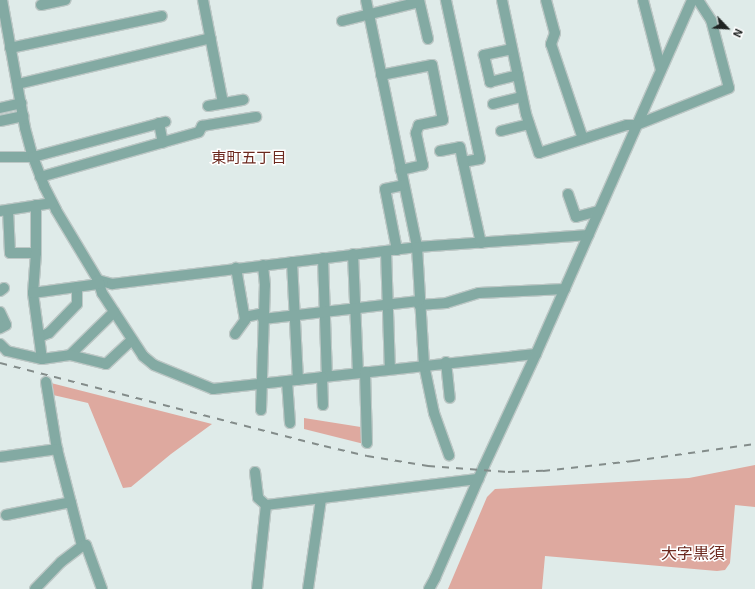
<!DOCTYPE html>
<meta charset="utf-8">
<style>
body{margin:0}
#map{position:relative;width:755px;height:589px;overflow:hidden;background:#dfebe9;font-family:"Exo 2","Noto Sans JP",sans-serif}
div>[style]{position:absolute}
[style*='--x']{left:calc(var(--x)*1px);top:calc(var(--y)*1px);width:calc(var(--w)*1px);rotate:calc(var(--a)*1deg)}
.green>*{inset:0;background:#dea99f}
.roads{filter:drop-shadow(1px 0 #bcc7c5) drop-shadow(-1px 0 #bcc7c5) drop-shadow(0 1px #bcc7c5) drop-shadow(0 -1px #bcc7c5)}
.minor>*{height:10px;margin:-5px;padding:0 5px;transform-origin:5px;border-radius:5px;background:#83aaa3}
.rail>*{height:2px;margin-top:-1px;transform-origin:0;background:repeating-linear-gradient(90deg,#838c8a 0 7px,transparent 0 14px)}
span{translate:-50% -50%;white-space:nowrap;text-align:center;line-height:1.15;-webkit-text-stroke:3px #fff;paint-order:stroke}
.neighbourhood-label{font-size:15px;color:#6c281e}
.quarter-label{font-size:16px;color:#6c281e}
.north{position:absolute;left:707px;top:8px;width:40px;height:40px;-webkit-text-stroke:3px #fff;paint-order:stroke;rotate:115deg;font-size:11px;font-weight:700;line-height:16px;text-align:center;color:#1f2322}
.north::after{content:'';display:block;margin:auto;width:14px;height:18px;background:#1f2322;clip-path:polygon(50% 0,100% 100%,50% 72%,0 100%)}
</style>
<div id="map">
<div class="green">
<i style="clip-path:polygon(51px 383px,212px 424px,171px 454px,131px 487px,123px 488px,88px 403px,53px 395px)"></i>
<i style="clip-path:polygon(304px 418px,367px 428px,368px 445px,304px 429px)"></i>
<i style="clip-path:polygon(755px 465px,755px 507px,735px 505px,730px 563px,725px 570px,717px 571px,545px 556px,542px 589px,448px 589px,487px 497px,495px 489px,689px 478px)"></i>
</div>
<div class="roads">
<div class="minor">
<i style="--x:2;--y:0;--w:130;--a:79.8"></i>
<i style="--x:25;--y:128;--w:30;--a:75"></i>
<i style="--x:33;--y:157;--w:31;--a:69"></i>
<i style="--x:44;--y:186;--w:27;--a:63"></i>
<i style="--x:56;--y:210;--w:82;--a:59"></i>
<i style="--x:98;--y:280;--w:15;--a:16"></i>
<i style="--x:112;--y:284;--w:307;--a:-6.9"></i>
<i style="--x:417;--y:247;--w:172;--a:-4"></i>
<i style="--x:203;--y:0;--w:105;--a:79"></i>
<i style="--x:366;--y:0;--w:252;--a:78.3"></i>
<i style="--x:417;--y:247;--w:118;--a:86.6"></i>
<i style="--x:424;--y:365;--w:49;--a:78.2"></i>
<i style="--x:434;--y:413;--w:45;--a:70.3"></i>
<i style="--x:419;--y:0;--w:40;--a:77"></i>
<i style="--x:502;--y:0;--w:116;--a:78.1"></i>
<i style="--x:526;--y:114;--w:41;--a:71.6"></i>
<i style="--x:539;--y:153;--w:92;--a:-17.7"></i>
<i style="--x:627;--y:125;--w:9;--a:0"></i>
<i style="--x:636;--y:125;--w:100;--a:-21.7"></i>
<i style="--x:729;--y:88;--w:70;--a:-104.8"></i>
<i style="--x:711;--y:20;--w:24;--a:-123"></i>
<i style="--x:546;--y:0;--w:34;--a:75"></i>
<i style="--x:555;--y:33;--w:12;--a:110"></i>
<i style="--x:551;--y:44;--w:100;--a:71.4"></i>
<i style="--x:643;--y:0;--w:72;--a:75.6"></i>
<i style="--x:41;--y:5;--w:25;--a:-12"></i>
<i style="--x:342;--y:21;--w:79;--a:-13.9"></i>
<i style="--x:10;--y:48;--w:155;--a:-11.9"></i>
<i style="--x:512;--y:49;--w:29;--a:168"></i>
<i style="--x:484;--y:55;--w:28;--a:77"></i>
<i style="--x:490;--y:82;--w:29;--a:-14"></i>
<i style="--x:381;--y:75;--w:52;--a:-11.1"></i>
<i style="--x:432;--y:65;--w:56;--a:78.7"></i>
<i style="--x:443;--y:120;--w:25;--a:168"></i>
<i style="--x:419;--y:125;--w:9;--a:111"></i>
<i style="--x:416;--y:133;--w:33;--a:78"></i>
<i style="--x:423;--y:165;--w:23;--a:167"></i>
<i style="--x:18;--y:84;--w:198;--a:-13.4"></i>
<i style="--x:493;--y:104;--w:30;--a:-14"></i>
<i style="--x:208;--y:106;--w:36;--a:-10"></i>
<i style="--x:0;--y:108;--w:22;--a:-13"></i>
<i style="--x:0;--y:121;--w:24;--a:-12"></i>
<i style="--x:159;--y:123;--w:20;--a:79"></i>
<i style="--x:501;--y:131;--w:29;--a:-14"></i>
<i style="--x:440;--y:151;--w:20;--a:-11"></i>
<i style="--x:460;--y:147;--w:15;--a:79"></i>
<i style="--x:463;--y:162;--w:17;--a:-10"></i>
<i style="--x:480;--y:159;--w:163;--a:-102.1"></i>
<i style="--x:0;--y:157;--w:33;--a:0"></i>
<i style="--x:33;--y:157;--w:137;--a:-14.9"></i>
<i style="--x:463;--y:162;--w:83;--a:77.5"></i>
<i style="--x:40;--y:177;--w:165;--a:-15.8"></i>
<i style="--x:199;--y:132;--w:7;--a:-63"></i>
<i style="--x:202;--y:126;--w:55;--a:-9.5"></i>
<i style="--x:568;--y:194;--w:24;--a:71"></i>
<i style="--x:576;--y:217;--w:24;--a:-15"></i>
<i style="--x:8;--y:210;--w:43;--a:87.3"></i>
<i style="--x:10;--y:253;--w:26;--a:0"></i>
<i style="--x:36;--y:253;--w:48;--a:-90"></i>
<i style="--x:0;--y:211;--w:53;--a:-8.7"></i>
<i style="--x:397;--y:250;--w:62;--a:-101.1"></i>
<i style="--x:385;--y:189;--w:19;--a:-12"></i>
<i style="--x:386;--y:251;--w:118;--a:88.1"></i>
<i style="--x:353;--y:254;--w:119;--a:87.6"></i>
<i style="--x:323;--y:258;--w:118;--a:88.1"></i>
<i style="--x:292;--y:262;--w:118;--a:87.1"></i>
<i style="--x:98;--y:280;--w:14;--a:73"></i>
<i style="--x:102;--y:293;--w:75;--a:56.9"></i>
<i style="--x:143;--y:356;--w:14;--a:39"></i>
<i style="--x:154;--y:365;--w:64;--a:22.1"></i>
<i style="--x:213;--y:389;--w:325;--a:-6.2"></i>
<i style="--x:0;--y:291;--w:5;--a:-37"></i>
<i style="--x:33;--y:293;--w:40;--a:-85.7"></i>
<i style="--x:419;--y:305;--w:27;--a:-4"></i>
<i style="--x:446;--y:303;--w:34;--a:-17"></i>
<i style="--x:479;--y:293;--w:86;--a:-2.7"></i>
<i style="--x:0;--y:312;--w:14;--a:65"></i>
<i style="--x:6;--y:325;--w:7;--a:153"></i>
<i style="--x:245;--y:317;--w:19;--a:-12"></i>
<i style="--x:263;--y:319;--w:157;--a:-6.6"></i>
<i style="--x:235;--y:334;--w:17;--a:-54"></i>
<i style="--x:245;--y:320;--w:53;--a:-99.8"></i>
<i style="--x:39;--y:337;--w:11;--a:-22"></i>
<i style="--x:49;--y:333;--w:40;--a:-46"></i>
<i style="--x:77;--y:304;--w:17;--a:-90"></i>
<i style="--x:0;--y:344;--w:10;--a:45"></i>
<i style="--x:7;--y:351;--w:36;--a:13"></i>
<i style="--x:42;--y:359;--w:67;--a:-97.8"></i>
<i style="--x:33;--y:293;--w:67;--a:-7.8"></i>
<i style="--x:70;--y:355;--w:62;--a:-44.3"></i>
<i style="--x:42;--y:359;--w:28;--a:-8"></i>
<i style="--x:70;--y:355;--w:37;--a:14"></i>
<i style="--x:106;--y:364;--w:35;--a:-43"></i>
<i style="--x:446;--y:362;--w:36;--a:84"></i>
<i style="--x:365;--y:372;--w:71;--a:88.4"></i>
<i style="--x:322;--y:377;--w:28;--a:88"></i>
<i style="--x:287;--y:381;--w:42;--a:85.9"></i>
<i style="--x:46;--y:382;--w:68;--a:80.7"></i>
<i style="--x:57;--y:449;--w:100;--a:75.5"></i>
<i style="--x:261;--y:410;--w:125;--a:-88.2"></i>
<i style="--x:265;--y:285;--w:20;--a:-96"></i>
<i style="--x:0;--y:457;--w:58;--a:-8"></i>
<i style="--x:255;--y:472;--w:26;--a:83"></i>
<i style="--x:258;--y:498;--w:11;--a:41"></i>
<i style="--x:266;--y:505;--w:214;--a:-7"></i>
<i style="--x:6;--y:515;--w:66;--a:-11.3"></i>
<i style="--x:35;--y:589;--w:37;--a:-46"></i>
<i style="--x:61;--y:562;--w:26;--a:-37"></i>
<i style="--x:82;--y:546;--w:4;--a:-14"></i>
<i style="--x:86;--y:545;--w:47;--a:70"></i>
<i style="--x:257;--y:589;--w:84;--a:-83.9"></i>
<i style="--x:308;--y:589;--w:91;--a:-81.8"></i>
<i style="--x:429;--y:589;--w:13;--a:-61"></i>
<i style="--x:435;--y:578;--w:122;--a:-66.4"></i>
<i style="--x:484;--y:466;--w:123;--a:-65.1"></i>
<i style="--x:536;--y:354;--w:387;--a:-66.2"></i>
</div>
</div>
<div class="rail">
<i style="--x:0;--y:363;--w:334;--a:14.4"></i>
<i style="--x:324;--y:446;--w:44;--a:13.1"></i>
<i style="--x:367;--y:456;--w:62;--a:9.3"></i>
<i style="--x:428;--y:466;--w:80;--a:4.3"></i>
<i style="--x:508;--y:472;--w:35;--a:-2"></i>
<i style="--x:543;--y:471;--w:91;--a:-6.3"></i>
<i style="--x:633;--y:461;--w:123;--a:-7.9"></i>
</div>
<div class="neighbourhood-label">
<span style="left:249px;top:158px">東町五丁目</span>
</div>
<div class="quarter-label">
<span style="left:693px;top:553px">大字黒須</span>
</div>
<div class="north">N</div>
</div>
